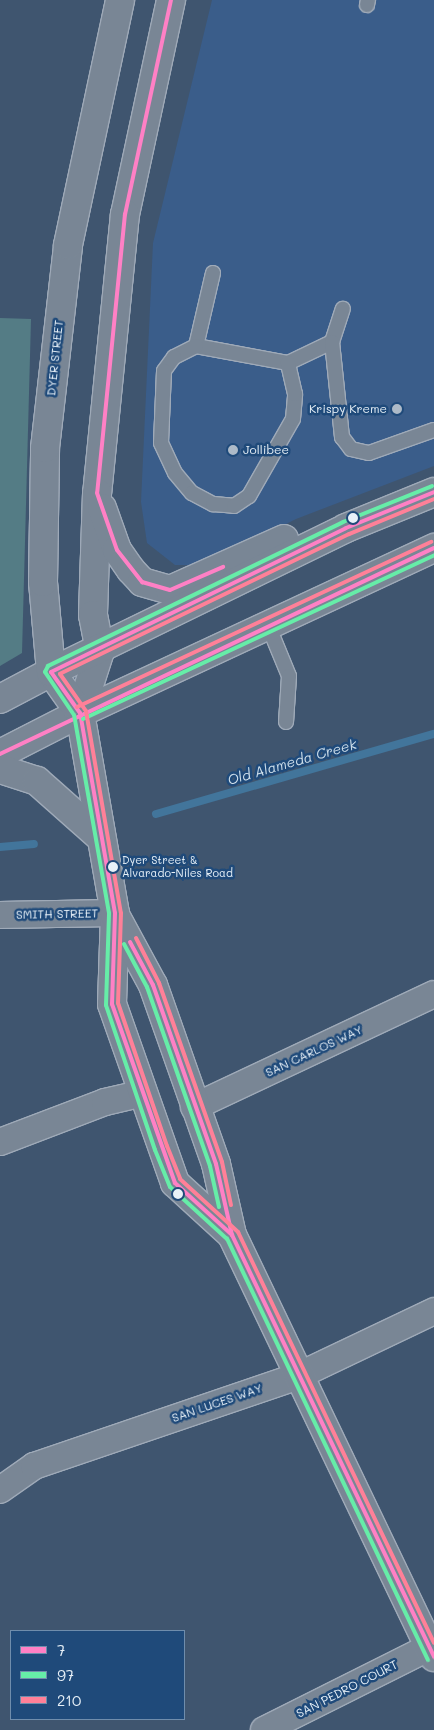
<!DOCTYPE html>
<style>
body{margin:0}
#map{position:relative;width:434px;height:1730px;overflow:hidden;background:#3f556f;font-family:Mali,sans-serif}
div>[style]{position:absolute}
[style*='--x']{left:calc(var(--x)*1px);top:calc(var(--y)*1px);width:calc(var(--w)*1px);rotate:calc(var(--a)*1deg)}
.built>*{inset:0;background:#3a5d8a}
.green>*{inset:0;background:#547c85}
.stream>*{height:8px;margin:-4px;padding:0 4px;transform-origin:4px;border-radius:4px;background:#42759b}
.roads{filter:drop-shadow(1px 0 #9faab8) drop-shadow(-1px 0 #9faab8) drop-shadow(0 1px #9faab8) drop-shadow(0 -1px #9faab8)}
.service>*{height:14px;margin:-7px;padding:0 7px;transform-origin:7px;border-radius:7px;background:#798695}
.minor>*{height:26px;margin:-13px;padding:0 13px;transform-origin:13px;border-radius:13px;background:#798695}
.tertiary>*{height:28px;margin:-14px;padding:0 14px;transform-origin:14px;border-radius:14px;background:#798695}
.secondary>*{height:28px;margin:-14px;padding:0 14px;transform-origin:14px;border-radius:14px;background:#798695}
.bus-1>*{height:4px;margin:-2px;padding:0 2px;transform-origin:2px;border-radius:2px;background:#ff80c5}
.bus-2>*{height:4px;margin:-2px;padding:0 2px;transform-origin:2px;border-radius:2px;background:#66eda8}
.bus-3>*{height:4px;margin:-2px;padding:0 2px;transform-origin:2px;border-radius:2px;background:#ff8098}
.dots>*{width:14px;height:14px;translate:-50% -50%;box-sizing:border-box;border:2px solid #1f4a7a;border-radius:50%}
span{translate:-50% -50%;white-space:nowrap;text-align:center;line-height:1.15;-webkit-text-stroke:5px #1f4a7a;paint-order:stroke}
.bus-label{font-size:11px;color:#e8f1f8}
.left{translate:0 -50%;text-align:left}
.street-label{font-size:12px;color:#e8f1f8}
.poi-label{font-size:12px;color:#e8f1f8}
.right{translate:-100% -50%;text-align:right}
.water-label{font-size:14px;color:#cfdfeb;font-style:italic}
.legend{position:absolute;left:10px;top:1630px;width:175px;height:90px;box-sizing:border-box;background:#1f4a7a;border:1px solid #6f8dac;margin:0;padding:6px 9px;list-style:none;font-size:15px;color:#e8f1f8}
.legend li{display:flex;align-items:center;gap:10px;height:25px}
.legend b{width:25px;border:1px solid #6f8dac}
</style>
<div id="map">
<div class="built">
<i style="clip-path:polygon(212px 0,434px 0,434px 466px,296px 519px,205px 565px,175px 565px,147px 543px,141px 502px,153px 243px)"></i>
</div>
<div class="green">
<i style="clip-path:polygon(0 318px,31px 319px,22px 653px,0 666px)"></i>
</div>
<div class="stream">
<i style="--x:156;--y:814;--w:289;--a:-16.1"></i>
<i style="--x:0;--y:847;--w:34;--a:-5"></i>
</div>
<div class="roads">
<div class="service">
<i style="--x:367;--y:5;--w:5;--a:-79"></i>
<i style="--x:213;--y:273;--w:75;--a:103.1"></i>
<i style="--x:196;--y:346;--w:94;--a:10.5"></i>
<i style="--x:288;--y:363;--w:49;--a:-25.5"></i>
<i style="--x:332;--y:342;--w:35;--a:-72"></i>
<i style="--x:332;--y:342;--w:96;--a:84"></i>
<i style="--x:342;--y:437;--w:15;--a:53"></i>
<i style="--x:351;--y:449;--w:18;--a:13"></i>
<i style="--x:369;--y:453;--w:69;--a:-19.5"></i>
<i style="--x:196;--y:346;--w:25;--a:153"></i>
<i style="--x:174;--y:357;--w:17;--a:126"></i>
<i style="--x:164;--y:371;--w:72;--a:92.4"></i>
<i style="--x:161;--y:443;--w:33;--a:65"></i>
<i style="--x:175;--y:473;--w:26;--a:50"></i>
<i style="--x:192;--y:493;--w:24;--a:28"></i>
<i style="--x:213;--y:504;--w:21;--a:5"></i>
<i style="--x:234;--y:506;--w:18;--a:-34"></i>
<i style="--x:249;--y:496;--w:89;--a:-60.3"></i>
<i style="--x:293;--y:419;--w:25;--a:-85"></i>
<i style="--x:295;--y:394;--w:32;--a:-103"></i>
<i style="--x:268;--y:625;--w:55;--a:67.6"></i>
<i style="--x:289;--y:676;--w:46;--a:93.7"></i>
</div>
<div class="minor">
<i style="--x:0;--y:915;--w:115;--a:-1"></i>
<i style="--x:194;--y:1107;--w:265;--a:-25.2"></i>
<i style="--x:0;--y:1142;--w:112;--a:-20.9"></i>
<i style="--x:105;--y:1102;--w:37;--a:-13"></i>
<i style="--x:0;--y:1490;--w:42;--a:-35.2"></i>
<i style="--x:34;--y:1466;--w:279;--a:-18.8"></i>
<i style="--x:298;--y:1376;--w:151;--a:-25.5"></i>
<i style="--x:264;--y:1730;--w:190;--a:-26.6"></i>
</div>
<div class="tertiary">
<i style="--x:0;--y:699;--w:58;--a:-27.9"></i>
<i style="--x:0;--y:754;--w:90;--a:-27.1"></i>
</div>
<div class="secondary">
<i style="--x:171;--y:0;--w:219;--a:102.1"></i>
<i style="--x:125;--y:214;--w:280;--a:95.7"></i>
<i style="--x:97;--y:493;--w:122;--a:91.9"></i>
<i style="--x:93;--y:615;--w:37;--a:79"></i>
<i style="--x:100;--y:651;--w:65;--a:107.9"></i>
<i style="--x:80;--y:713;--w:203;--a:80.1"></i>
<i style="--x:115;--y:913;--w:91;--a:91.9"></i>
<i style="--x:112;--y:1004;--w:190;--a:70.6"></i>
<i style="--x:175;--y:1183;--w:77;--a:42.4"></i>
<i style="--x:102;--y:508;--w:45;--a:70.3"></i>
<i style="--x:117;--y:550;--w:24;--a:55"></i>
<i style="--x:131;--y:570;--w:16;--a:47"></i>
<i style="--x:142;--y:582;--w:29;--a:16"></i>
<i style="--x:170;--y:590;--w:125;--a:-24.1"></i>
<i style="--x:51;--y:672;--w:328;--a:-26"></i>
<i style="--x:346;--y:528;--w:95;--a:-22.2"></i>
<i style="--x:80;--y:713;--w:50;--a:-125.3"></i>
<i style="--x:51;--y:672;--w:90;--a:-95.1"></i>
<i style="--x:43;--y:582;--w:134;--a:-89.1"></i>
<i style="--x:45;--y:448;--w:204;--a:-83.5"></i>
<i style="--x:68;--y:245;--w:250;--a:-78"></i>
<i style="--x:80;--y:713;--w:391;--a:-25"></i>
<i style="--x:0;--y:769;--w:39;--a:18"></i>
<i style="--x:37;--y:781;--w:84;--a:41.6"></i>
<i style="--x:115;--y:915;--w:80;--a:61.5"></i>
<i style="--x:153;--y:985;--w:190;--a:70.6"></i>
<i style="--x:216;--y:1164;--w:73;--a:77.3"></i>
<i style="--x:232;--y:1235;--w:468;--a:64.4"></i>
</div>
</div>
<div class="bus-1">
<i style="--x:171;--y:0;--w:219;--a:102.1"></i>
<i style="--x:125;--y:214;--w:280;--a:95.7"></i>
<i style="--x:97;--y:493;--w:60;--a:70.7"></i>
<i style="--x:117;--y:550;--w:41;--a:52"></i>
<i style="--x:142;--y:582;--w:29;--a:16"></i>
<i style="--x:170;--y:590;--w:58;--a:-23.5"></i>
<i style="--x:0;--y:754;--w:480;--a:-25.4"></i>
<i style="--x:130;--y:942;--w:49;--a:61.9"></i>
<i style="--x:153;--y:985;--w:190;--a:70.6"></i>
<i style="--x:216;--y:1164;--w:73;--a:77.3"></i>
<i style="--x:232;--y:1235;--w:468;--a:64.4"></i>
<i style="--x:232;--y:1235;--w:77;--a:-137.6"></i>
<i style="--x:175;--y:1183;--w:190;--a:-109.4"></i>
<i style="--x:112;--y:1004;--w:91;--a:-88.1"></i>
<i style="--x:115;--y:913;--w:203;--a:-99.9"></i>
<i style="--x:80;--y:713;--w:50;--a:-125.3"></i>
<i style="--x:51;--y:672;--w:328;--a:-26"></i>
<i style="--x:346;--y:528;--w:95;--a:-22.2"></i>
</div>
<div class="bus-2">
<i style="--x:83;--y:719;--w:387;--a:-25"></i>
<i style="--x:124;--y:944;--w:49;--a:61.9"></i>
<i style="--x:147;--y:987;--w:190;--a:70.6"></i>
<i style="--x:210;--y:1166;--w:42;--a:77.6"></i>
<i style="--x:428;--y:1660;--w:467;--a:-115.5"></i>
<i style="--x:227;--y:1239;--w:77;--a:-137.6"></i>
<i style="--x:170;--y:1187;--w:40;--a:-112"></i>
<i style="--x:155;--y:1150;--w:153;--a:-108.7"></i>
<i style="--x:106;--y:1005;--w:92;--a:-88.1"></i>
<i style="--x:109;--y:913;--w:201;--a:-100"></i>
<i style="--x:74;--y:715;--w:52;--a:-124"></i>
<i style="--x:45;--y:672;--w:7;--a:-63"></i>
<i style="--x:48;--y:666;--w:328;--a:-26"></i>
<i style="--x:343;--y:522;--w:96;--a:-22"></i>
</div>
<div class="bus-3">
<i style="--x:434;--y:499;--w:92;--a:157.6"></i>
<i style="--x:349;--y:534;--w:321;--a:154.2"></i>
<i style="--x:60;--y:674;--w:45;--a:54.9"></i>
<i style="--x:86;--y:711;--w:205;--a:80.2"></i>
<i style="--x:121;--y:913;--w:90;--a:91.9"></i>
<i style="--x:118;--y:1003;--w:151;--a:71.1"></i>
<i style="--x:167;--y:1146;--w:35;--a:68"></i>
<i style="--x:180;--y:1179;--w:79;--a:42.4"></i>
<i style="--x:238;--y:1232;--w:455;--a:64.5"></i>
<i style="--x:77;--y:707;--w:391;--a:-25"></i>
<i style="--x:136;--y:938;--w:51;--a:62.9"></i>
<i style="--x:159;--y:983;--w:190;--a:70.6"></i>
<i style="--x:222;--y:1162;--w:44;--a:78.2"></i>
</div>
<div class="dots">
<i style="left:397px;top:409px;background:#adbac8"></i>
<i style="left:233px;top:450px;background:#adbac8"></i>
<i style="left:353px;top:518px;background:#e8f1f8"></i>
<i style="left:113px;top:867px;background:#e8f1f8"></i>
<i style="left:178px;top:1194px;background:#e8f1f8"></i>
</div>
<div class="bus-label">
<span class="left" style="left:122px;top:867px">Dyer Street &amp;<br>Alvarado-Niles Road</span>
</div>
<div class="street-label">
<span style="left:55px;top:358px;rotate:-84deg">DYER STREET</span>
<span style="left:57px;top:914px;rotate:-1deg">SMITH STREET</span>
<span style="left:314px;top:1051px;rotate:-25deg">SAN CARLOS WAY</span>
<span style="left:217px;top:1403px;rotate:-19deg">SAN LUCES WAY</span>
<span style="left:347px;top:1689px;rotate:-27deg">SAN PEDRO COURT</span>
</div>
<div class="poi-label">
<span class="right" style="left:387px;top:409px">Krispy Kreme</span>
<span class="left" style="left:243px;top:450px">Jollibee</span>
</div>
<div class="water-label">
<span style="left:292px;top:762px;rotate:-16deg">Old Alameda Creek</span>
</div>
<ul class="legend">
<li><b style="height:6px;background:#ff80c5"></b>7</li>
<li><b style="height:6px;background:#66eda8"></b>97</li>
<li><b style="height:6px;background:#ff8098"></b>210</li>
</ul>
</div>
